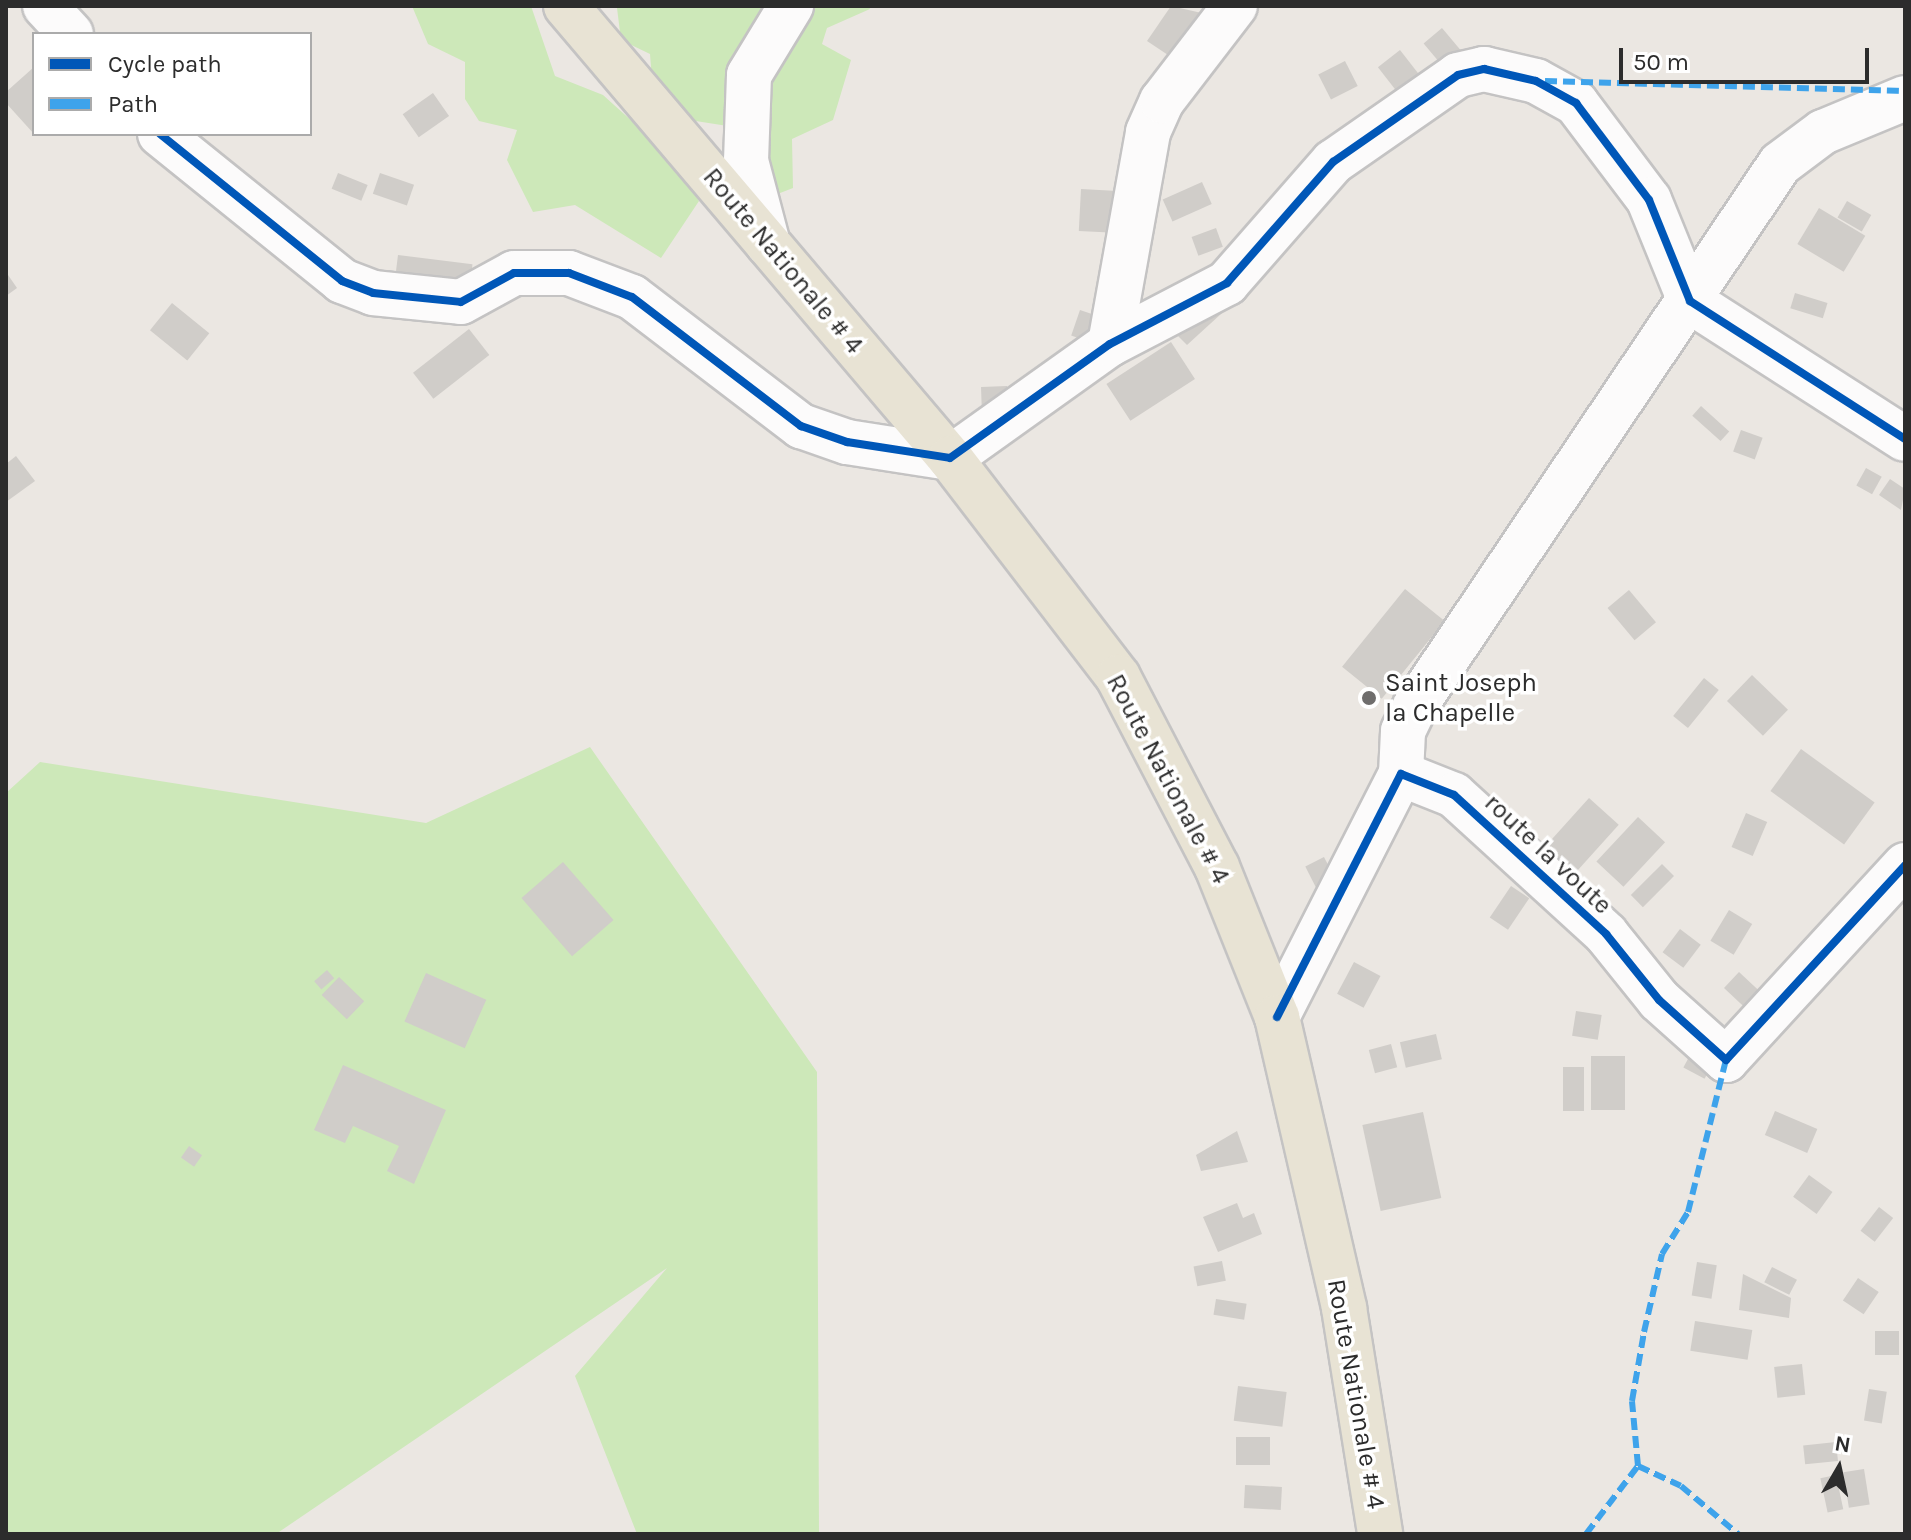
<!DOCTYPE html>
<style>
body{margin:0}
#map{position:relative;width:1911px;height:1540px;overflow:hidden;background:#ebe7e2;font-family:Karla,sans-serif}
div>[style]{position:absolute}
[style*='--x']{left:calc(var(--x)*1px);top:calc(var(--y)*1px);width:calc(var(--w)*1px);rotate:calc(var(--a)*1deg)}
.green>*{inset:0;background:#cde8b9}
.building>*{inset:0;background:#d0cdc9;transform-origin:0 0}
.roads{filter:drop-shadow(2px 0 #c4c3c3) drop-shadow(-2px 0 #c4c3c3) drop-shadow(0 2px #c4c3c3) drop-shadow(0 -2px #c4c3c3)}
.minor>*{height:44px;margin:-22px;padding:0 22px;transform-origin:22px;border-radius:22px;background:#fcfbfb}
.major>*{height:44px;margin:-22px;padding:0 22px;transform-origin:22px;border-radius:22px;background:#e8e3d4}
.quiet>*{height:6px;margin-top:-3px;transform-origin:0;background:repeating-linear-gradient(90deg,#3ea3eb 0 12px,transparent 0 18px)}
.cycleway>*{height:8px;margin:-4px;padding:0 4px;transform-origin:4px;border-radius:4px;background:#0057b8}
.dots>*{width:22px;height:22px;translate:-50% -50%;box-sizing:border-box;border:4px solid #fff;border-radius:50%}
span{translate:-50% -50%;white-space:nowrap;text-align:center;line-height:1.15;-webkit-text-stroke:7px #fff;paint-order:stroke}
.street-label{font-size:26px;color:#2c2c2c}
.poi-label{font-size:26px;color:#2c2c2c}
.left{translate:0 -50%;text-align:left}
.frame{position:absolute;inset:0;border:8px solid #2c2c2c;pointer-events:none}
.legend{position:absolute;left:32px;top:32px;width:280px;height:104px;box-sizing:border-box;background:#fff;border:2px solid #ababab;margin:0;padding:10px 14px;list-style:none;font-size:24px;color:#2c2c2c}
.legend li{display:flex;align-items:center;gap:16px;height:40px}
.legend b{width:40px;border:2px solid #ababab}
.north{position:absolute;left:1799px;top:1428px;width:80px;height:80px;-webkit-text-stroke:6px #fff;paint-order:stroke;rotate:9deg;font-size:22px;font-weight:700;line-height:32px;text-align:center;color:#2c2c2c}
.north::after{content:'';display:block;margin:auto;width:28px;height:36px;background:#2c2c2c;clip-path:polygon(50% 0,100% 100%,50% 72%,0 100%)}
.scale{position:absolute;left:1619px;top:48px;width:250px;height:36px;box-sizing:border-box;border:4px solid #2c2c2c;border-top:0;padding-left:10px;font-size:24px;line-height:28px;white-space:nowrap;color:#2c2c2c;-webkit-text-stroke:6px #fff;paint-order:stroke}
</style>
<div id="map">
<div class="green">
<i style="clip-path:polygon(412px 6px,531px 6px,555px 76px,603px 95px,664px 150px,699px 201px,661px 258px,575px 205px,533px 212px,507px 160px,517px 130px,479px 121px,465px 99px,465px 62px,428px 44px)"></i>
<i style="clip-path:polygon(617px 8px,869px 6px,870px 9px,827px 28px,822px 44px,851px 60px,833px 120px,792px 139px,793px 188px,762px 200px,734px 127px,683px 119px,652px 79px,650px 54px,621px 40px)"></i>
<i style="clip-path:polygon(590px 747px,817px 1072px,819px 1534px,637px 1534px,575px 1376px,667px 1268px,276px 1534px,6px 1534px,6px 793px,40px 762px,426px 823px)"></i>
</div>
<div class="building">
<i style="clip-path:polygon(1171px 6px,1206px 14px,1174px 59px,1147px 41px)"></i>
<i style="left:1442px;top:28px;width:33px;height:24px;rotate:50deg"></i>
<i style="left:1400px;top:50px;width:31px;height:28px;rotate:52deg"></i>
<i style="left:1345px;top:61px;width:28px;height:30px;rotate:63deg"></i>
<i style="clip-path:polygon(34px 67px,34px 134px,6px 103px,6px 92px)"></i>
<i style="left:433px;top:93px;width:28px;height:37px;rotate:55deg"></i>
<i style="left:338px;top:173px;width:32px;height:17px;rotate:22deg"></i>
<i style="left:380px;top:173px;width:36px;height:22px;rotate:19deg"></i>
<i style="left:1202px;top:182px;width:24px;height:43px;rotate:66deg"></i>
<i style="left:1081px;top:189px;width:41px;height:42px;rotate:3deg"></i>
<i style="left:1847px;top:201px;width:28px;height:19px;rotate:30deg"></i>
<i style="left:1819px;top:208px;width:54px;height:42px;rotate:31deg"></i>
<i style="left:1216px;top:228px;width:20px;height:26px;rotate:70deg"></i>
<i style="left:398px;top:255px;width:75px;height:30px;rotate:7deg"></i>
<i style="clip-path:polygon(6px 272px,17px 288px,6px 296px)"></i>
<i style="left:1795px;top:293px;width:34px;height:16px;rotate:17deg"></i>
<i style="left:172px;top:303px;width:48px;height:35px;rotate:39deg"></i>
<i style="clip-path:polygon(1233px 303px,1187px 345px,1176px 334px)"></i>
<i style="left:1080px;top:310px;width:18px;height:27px;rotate:19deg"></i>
<i style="left:469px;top:329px;width:33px;height:71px;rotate:52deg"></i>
<i style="left:1171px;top:342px;width:44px;height:77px;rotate:57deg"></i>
<i style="left:1007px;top:386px;width:23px;height:26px;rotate:88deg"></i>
<i style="left:1701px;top:406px;width:38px;height:13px;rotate:42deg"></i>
<i style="left:1741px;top:430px;width:23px;height:23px;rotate:20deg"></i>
<i style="clip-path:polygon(16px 456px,35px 481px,6px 502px,6px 464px)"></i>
<i style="left:1866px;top:468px;width:18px;height:20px;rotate:29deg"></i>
<i style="clip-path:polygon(1890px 479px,1905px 489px,1901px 510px,1879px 495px)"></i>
<i style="left:1405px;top:589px;width:51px;height:100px;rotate:39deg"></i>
<i style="left:1629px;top:590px;width:42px;height:28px;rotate:50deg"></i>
<i style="left:1752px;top:675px;width:50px;height:36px;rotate:44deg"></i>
<i style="left:1704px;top:678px;width:19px;height:49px;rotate:39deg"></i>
<i style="left:1801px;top:749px;width:91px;height:52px;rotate:36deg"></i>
<i style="left:1589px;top:798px;width:40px;height:65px;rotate:42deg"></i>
<i style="left:1746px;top:813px;width:23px;height:37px;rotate:23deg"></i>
<i style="left:1638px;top:817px;width:37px;height:61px;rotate:43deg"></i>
<i style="left:1324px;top:857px;width:35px;height:21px;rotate:63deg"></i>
<i style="left:563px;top:862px;width:77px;height:55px;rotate:49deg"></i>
<i style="left:1662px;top:864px;width:17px;height:44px;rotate:45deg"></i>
<i style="left:1511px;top:886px;width:22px;height:38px;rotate:34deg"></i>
<i style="left:1729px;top:910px;width:27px;height:36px;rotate:31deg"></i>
<i style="left:1680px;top:929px;width:26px;height:29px;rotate:37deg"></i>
<i style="left:1354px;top:962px;width:30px;height:36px;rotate:28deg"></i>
<i style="left:327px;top:970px;width:11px;height:17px;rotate:49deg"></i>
<i style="left:1739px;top:972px;width:34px;height:22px;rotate:43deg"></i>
<i style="left:426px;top:973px;width:66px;height:53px;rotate:24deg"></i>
<i style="left:339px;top:977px;width:35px;height:25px;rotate:44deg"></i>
<i style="left:1576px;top:1011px;width:26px;height:25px;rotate:9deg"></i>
<i style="left:1436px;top:1034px;width:26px;height:37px;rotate:77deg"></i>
<i style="left:1391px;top:1044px;width:24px;height:23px;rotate:75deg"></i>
<i style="left:1591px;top:1056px;width:34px;height:54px"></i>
<i style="left:1689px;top:1057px;width:24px;height:12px;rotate:28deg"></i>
<i style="clip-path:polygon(343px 1065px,446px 1110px,414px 1184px,387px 1171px,399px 1146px,353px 1126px,345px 1143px,314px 1130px)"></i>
<i style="left:1563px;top:1067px;width:21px;height:44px"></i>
<i style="left:1775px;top:1111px;width:46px;height:26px;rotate:23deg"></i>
<i style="left:1423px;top:1112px;width:88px;height:62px;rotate:78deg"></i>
<i style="clip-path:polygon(1237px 1131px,1248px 1162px,1201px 1171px,1196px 1155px)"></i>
<i style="left:189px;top:1146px;width:16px;height:14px;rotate:35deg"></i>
<i style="left:1809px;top:1175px;width:29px;height:27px;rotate:36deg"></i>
<i style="clip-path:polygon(1237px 1203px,1243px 1218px,1254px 1213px,1262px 1234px,1218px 1252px,1203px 1217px)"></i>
<i style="left:1879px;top:1207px;width:18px;height:30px;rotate:38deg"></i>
<i style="left:1222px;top:1261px;width:20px;height:29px;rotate:79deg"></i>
<i style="left:1697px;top:1262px;width:20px;height:34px;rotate:9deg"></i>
<i style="left:1772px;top:1267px;width:28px;height:17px;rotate:27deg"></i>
<i style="clip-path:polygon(1743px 1274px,1791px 1298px,1789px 1318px,1739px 1310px)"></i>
<i style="left:1858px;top:1278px;width:25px;height:27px;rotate:34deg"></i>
<i style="left:1216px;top:1299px;width:31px;height:16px;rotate:9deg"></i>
<i style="left:1695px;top:1321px;width:58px;height:30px;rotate:9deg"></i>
<i style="left:1875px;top:1331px;width:24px;height:24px"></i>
<i style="left:1802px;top:1364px;width:31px;height:28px;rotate:84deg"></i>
<i style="left:1238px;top:1386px;width:49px;height:35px;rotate:7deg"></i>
<i style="left:1869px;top:1389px;width:18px;height:32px;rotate:9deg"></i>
<i style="left:1236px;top:1437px;width:34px;height:28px"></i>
<i style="left:1836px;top:1442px;width:19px;height:33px;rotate:84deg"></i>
<i style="left:1864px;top:1469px;width:36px;height:21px;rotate:81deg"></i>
<i style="left:1836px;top:1475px;width:35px;height:16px;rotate:78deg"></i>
<i style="left:1245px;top:1485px;width:37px;height:23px;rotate:3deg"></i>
</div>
<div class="roads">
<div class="minor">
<i style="--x:45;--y:6;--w:38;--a:47"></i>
<i style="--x:160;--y:134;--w:234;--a:38.9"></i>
<i style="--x:342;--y:281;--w:33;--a:21"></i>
<i style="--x:373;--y:293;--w:88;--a:5.8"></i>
<i style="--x:461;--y:302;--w:60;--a:-28.7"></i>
<i style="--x:514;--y:273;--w:55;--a:0"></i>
<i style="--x:569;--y:273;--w:67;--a:20.9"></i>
<i style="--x:632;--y:297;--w:213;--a:37.4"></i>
<i style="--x:801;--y:426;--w:49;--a:19.2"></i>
<i style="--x:847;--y:442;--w:104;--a:8.8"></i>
<i style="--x:950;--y:458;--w:196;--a:-35.5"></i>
<i style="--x:1110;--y:344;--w:132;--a:-27.5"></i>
<i style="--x:1227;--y:283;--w:161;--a:-48.8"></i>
<i style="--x:1333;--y:162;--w:152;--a:-34.8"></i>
<i style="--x:1458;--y:75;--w:27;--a:-13"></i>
<i style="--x:1484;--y:69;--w:53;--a:13"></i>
<i style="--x:1536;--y:81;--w:46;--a:28.8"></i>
<i style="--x:1576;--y:103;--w:121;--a:53"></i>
<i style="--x:1649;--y:200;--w:109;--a:67.9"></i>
<i style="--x:1690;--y:301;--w:255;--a:32.7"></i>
<i style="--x:768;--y:244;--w:86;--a:-104.8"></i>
<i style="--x:746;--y:161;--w:86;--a:-88"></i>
<i style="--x:749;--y:75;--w:81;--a:-58.7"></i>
<i style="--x:1110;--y:344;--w:215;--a:-79.8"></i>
<i style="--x:1148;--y:132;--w:34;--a:-66"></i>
<i style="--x:1162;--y:101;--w:120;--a:-52.5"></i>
<i style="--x:1401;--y:774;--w:43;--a:-87.3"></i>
<i style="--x:1403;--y:731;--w:28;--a:-64"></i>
<i style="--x:1415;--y:706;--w:653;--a:-56.04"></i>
<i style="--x:1780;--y:164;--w:54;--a:-36.7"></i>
<i style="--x:1823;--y:132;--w:89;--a:-22.5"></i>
<i style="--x:1277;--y:1017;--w:273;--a:-63"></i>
<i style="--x:1401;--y:774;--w:57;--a:21.6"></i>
<i style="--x:1454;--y:795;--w:206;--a:42.4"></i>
<i style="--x:1606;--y:934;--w:85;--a:51.2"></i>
<i style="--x:1659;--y:1000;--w:90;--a:41.8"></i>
<i style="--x:1726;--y:1060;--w:265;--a:-47.4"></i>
</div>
<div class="major">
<i style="--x:566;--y:6;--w:593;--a:49.65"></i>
<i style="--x:950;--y:458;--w:276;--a:52.5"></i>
<i style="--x:1118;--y:677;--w:214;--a:62.5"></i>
<i style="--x:1217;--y:867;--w:162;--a:68.2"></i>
<i style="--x:1277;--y:1017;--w:299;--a:77"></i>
<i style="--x:1344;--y:1308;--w:229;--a:80.9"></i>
</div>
</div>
<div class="quiet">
<i style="--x:1545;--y:81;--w:360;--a:1.6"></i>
<i style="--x:1638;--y:1466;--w:47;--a:24.9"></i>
<i style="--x:1681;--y:1486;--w:75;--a:40.1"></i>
<i style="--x:1586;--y:1534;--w:86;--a:-52.6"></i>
<i style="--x:1638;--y:1466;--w:65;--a:-95.3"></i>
<i style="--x:1632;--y:1401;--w:70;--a:-80.1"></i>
<i style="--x:1644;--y:1332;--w:80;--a:-77"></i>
<i style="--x:1662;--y:1254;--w:49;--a:-58.2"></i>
<i style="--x:1688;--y:1212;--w:157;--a:-76"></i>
</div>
<div class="cycleway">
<i style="--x:160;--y:134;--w:234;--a:38.9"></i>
<i style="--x:342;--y:281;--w:33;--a:21"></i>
<i style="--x:373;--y:293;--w:88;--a:5.8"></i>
<i style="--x:461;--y:302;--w:60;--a:-28.7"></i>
<i style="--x:514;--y:273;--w:55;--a:0"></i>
<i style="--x:569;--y:273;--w:67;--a:20.9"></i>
<i style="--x:632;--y:297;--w:213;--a:37.4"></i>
<i style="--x:801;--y:426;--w:49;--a:19.2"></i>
<i style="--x:847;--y:442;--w:104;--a:8.8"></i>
<i style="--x:950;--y:458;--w:196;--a:-35.5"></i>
<i style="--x:1110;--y:344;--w:132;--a:-27.5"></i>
<i style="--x:1227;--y:283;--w:161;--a:-48.8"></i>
<i style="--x:1333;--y:162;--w:152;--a:-34.8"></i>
<i style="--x:1458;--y:75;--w:27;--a:-13"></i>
<i style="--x:1484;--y:69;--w:53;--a:13"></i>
<i style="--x:1536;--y:81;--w:46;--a:28.8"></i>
<i style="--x:1576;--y:103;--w:121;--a:53"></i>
<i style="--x:1649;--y:200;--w:109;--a:67.9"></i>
<i style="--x:1690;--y:301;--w:255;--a:32.7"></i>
<i style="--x:1277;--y:1017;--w:273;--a:-63"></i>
<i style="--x:1401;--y:774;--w:57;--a:21.6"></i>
<i style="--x:1454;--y:795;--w:206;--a:42.4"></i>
<i style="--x:1606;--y:934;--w:85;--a:51.2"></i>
<i style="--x:1659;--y:1000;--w:90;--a:41.8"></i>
<i style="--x:1726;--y:1060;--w:265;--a:-47.4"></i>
</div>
<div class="dots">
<i style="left:1369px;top:698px;background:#6f6d6c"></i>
</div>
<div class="street-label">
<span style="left:783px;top:261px;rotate:50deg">Route Nationale # 4</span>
<span style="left:1168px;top:779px;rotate:62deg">Route Nationale # 4</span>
<span style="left:1548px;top:854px;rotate:43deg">route la voute</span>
<span style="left:1356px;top:1394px;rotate:80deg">Route Nationale # 4</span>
</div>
<div class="poi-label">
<span class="left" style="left:1385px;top:698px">Saint Joseph<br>la Chapelle</span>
</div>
<div class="frame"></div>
<ul class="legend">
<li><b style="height:10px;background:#0057b8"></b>Cycle path</li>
<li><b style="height:10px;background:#3ea3eb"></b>Path</li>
</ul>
<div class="north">N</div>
<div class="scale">50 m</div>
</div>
